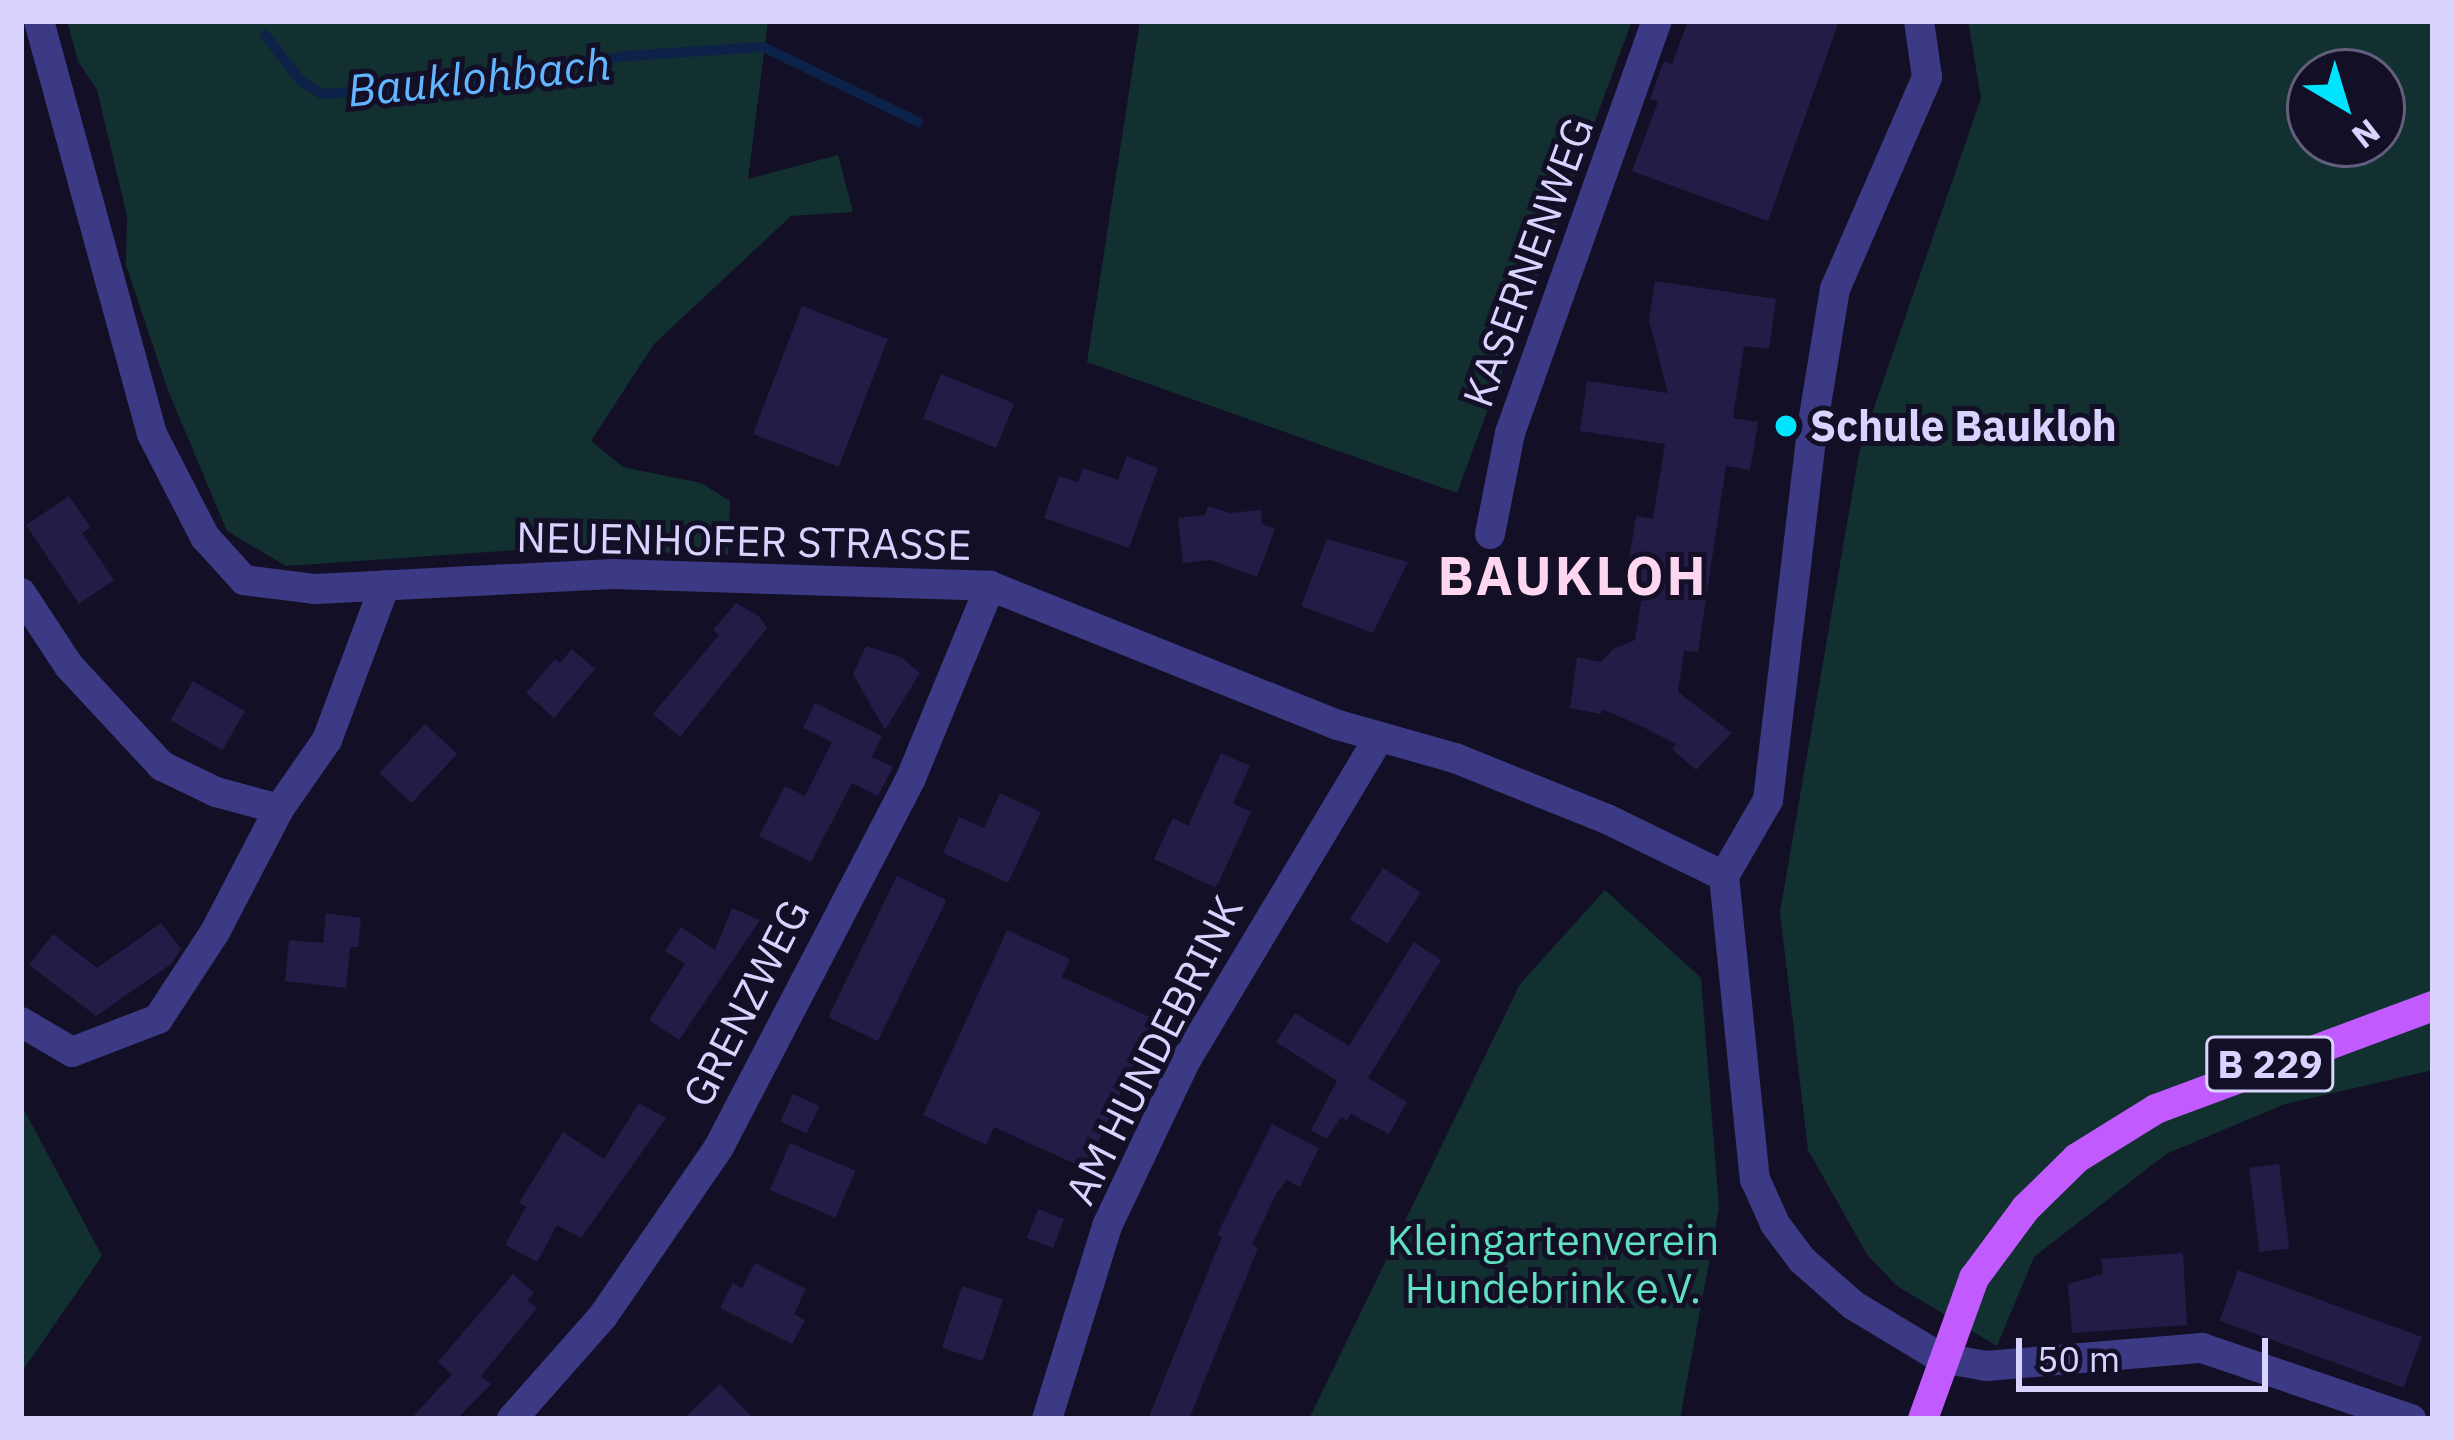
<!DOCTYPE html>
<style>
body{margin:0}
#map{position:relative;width:2454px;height:1440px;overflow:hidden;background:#130f26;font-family:"IBM Plex Sans",sans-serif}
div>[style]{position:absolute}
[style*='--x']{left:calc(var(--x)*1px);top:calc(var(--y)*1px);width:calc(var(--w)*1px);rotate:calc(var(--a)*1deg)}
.green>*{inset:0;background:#12302f}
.stream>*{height:10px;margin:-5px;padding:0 5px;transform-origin:5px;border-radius:5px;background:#0c2248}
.building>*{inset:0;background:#241b47;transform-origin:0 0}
.minor>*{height:30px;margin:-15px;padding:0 15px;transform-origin:15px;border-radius:15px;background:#3d3a85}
.primary>*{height:30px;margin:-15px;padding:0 15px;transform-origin:15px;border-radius:15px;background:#c25bff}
.dots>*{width:33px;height:33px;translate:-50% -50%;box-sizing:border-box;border:6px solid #130f26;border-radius:50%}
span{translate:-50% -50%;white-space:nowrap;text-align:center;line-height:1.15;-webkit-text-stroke:10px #130f26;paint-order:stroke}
.shield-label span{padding:3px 9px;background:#130f26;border:3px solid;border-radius:9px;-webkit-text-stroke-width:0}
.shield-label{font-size:39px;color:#d9d4ff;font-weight:700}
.street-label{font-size:42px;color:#d9d4ff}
.poi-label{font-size:42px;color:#d9d4ff;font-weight:700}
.left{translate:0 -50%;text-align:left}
.park-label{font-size:42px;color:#5fe0c0}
.water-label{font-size:45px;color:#62b6ff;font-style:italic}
.district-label{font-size:54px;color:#ffd6f0;font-weight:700;letter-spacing:3px}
.frame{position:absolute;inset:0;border:24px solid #d9d4ff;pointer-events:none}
.north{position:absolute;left:2286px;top:48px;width:120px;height:120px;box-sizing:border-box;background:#130f26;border:3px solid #625e7d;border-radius:50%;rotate:142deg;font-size:33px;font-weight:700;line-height:48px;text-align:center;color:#d9d4ff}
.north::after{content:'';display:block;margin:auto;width:42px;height:54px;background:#00e5ff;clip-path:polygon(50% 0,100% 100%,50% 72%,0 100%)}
.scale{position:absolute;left:2016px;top:1338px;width:252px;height:54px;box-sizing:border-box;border:6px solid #d9d4ff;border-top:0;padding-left:15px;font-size:36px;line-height:42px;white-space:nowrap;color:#d9d4ff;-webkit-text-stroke:9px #130f26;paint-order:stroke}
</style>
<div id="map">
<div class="green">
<i style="clip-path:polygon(67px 21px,768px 21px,748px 179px,838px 155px,853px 212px,791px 216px,654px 344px,591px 441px,623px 467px,701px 483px,730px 501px,728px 555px,545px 548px,286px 566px,227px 531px,169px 393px,126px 265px,127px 216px,97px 90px,78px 61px)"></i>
<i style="clip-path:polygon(1140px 21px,1632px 21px,1457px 493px,1087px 362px)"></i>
<i style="clip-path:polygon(evenodd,1968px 21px,2433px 21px,2433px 1070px,2285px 1104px,2166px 1154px,2034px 1257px,1997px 1346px,1897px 1286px,1868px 1256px,1808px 1150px,1780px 912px,1860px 448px,1981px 98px,1968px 21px,2310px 72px,2382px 72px,2382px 144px,2310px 144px,2310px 72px)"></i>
<i style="clip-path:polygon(1605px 890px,1701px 978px,1719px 1208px,1680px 1419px,1309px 1419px,1520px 984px)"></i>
<i style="clip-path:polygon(21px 1104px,102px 1256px,21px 1373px)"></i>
</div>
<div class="stream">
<i style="--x:265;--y:35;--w:58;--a:52"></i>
<i style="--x:301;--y:81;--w:25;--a:32"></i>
<i style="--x:322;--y:94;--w:117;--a:-3.9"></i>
<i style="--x:439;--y:86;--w:189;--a:-9.1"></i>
<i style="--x:626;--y:56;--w:137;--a:-3.8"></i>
<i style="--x:763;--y:47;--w:172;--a:25.8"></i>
</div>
<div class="building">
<i style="clip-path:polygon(1688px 21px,1839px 21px,1768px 221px,1632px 171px,1658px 102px,1650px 99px,1664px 61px,1672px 64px)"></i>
<i style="clip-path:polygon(1655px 281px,1776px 299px,1769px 349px,1744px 346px,1733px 418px,1758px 422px,1750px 470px,1726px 466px,1698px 652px,1684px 651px,1678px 692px,1732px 733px,1696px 770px,1672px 749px,1676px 744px,1639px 725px,1602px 709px,1601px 714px,1570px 708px,1577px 657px,1601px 662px,1613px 649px,1635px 640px,1644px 582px,1626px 579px,1636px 516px,1653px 519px,1665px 444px,1580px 431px,1587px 381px,1668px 393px,1649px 321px)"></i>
<i style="left:802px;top:306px;width:92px;height:137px;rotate:21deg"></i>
<i style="left:941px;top:374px;width:79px;height:48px;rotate:22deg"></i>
<i style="clip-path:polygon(1127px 456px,1158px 468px,1129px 548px,1044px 518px,1059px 476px,1078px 482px,1083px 468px,1118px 480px)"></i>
<i style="clip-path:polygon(69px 496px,91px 528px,82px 533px,114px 580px,79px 604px,26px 525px)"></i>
<i style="clip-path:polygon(1208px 506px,1230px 513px,1261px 510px,1262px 524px,1275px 529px,1257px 577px,1211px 560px,1183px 563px,1178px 518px,1205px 515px)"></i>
<i style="clip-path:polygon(1327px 539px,1408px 562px,1373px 633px,1301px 606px)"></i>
<i style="clip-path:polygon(736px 603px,759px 616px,767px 628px,680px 737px,653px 714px,719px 635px,713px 630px)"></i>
<i style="clip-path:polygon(866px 646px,901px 657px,920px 673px,885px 730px,853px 674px)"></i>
<i style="clip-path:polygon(572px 649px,595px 669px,554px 718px,526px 693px,555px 659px,560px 663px)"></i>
<i style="left:193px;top:681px;width:60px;height:45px;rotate:30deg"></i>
<i style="clip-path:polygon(815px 703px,882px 736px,872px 757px,893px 767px,878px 796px,852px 783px,811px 862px,759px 836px,785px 786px,805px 796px,832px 742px,803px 728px)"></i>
<i style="left:425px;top:724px;width:44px;height:67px;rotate:43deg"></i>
<i style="clip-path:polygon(1221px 753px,1250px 766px,1233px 803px,1251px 812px,1216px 888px,1154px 859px,1173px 818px,1188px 826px)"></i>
<i style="clip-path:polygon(1000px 793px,1041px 812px,1008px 883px,943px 853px,959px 817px,984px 828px)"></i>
<i style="left:1383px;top:868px;width:45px;height:61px;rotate:33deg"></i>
<i style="left:897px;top:876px;width:55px;height:157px;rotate:26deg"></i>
<i style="clip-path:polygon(732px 908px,760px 920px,679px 1040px,649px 1020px,685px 964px,665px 951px,681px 927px,715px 950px)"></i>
<i style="clip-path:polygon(326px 913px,361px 918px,358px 947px,350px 947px,346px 988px,285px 981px,289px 940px,323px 943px)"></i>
<i style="clip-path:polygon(161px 923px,181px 949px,171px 964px,96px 1016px,29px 965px,53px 934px,97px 968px)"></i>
<i style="clip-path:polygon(1007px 930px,1070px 959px,1062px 977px,1154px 1019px,1086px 1169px,994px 1127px,986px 1145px,923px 1115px)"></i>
<i style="clip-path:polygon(1414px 942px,1441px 960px,1368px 1078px,1407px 1102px,1389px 1134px,1351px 1114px,1347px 1121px,1341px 1117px,1327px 1139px,1311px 1130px,1337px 1081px,1276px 1042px,1295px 1013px,1349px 1046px)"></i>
<i style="left:793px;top:1094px;width:29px;height:30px;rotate:25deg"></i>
<i style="clip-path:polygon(639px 1103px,666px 1118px,581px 1238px,557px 1225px,537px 1262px,505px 1245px,526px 1207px,519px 1203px,563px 1132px,604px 1159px)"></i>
<i style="clip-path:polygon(1272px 1124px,1319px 1148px,1300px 1187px,1287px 1180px,1276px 1194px,1252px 1245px,1258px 1248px,1189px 1419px,1148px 1419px,1222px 1237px,1217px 1235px)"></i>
<i style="left:790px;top:1143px;width:71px;height:51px;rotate:23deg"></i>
<i style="left:2279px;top:1164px;width:85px;height:30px;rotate:83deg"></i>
<i style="left:1038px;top:1209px;width:28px;height:31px;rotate:21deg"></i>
<i style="clip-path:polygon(2183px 1253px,2187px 1325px,2072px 1333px,2068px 1284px,2103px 1274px,2101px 1259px)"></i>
<i style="clip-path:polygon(755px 1263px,806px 1289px,794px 1314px,805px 1320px,792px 1344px,720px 1308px,733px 1283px,742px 1288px)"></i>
<i style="left:2238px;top:1270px;width:196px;height:54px;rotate:20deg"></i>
<i style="clip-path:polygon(513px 1274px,534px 1293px,527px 1300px,537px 1308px,481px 1376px,491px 1384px,457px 1419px,411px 1419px,452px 1374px,438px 1362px)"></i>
<i style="left:962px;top:1286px;width:43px;height:65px;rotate:18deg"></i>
<i style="clip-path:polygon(720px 1384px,754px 1419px,683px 1419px)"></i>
</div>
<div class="minor">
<i style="--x:39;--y:21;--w:428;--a:74.7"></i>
<i style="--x:152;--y:434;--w:116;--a:62.8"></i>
<i style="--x:205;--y:537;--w:58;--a:47.8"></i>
<i style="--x:244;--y:580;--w:72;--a:7.2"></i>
<i style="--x:315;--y:589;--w:298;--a:-2.9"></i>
<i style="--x:613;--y:574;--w:377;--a:1.8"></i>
<i style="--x:990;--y:586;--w:375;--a:21.8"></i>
<i style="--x:1338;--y:725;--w:122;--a:15.8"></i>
<i style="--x:1455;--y:758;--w:164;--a:21.9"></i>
<i style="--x:1607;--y:819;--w:130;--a:26"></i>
<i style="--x:1490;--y:534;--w:103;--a:-78.8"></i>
<i style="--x:1510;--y:433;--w:437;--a:-70.4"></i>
<i style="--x:21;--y:593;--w:87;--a:56.7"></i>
<i style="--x:69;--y:666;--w:137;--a:47.1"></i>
<i style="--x:162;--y:766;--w:60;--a:25.7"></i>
<i style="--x:216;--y:792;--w:65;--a:15.1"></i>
<i style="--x:1724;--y:876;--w:305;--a:84.2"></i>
<i style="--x:1755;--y:1179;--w:49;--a:66"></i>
<i style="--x:1775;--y:1224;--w:45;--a:53.1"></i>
<i style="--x:1802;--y:1260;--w:68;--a:41.4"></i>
<i style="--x:1853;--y:1305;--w:103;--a:31.1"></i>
<i style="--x:1941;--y:1358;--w:46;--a:10.1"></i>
<i style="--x:1986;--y:1366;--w:217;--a:-4.8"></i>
<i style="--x:2202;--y:1348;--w:221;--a:18.8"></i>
<i style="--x:1724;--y:876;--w:88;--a:-59.9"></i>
<i style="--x:1768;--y:800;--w:374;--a:-83.2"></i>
<i style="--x:1812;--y:429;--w:142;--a:-80.7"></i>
<i style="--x:1835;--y:289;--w:231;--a:-66.5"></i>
<i style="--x:1927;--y:77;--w:57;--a:-98.1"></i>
<i style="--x:21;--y:1022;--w:59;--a:30.5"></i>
<i style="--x:72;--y:1052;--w:92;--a:-21"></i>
<i style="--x:158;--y:1019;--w:104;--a:-56.8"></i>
<i style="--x:215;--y:932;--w:139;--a:-62.5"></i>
<i style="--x:279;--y:809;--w:84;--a:-55.2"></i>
<i style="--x:327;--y:740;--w:165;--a:-69.5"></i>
<i style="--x:512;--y:1419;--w:137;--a:-48.5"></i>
<i style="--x:603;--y:1316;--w:205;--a:-55.5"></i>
<i style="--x:719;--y:1147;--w:416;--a:-62.5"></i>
<i style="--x:911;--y:778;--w:208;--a:-67.6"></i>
<i style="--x:1047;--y:1419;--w:202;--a:-72.7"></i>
<i style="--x:1107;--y:1226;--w:184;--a:-64.6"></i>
<i style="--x:1186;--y:1060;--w:374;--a:-59.1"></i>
</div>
<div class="primary">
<i style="--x:1923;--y:1419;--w:150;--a:-70.1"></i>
<i style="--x:1974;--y:1278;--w:87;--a:-53.4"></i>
<i style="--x:2026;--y:1208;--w:71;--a:-44.4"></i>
<i style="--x:2077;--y:1158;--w:93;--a:-31.8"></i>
<i style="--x:2156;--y:1109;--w:296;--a:-20.4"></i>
</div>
<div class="dots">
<i style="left:1786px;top:426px;background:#00e5ff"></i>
</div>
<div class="shield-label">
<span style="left:2270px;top:1064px">B 229</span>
</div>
<div class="street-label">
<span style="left:1528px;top:262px;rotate:-70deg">KASERNENWEG</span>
<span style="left:744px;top:541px;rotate:1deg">NEUENHOFER STRASSE</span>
<span style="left:746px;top:1003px;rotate:-63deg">GRENZWEG</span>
<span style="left:1154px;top:1050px;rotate:-63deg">AM HUNDEBRINK</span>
</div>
<div class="poi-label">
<span class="left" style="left:1810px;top:426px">Schule Baukloh</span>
</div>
<div class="park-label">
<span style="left:1553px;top:1264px">Kleingartenverein<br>Hundebrink e.V.</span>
</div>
<div class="water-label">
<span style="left:479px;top:77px;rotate:-6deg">Bauklohbach</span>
</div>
<div class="district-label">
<span style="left:1573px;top:575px">BAUKLOH</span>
</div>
<div class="frame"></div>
<div class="north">N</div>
<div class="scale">50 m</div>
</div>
